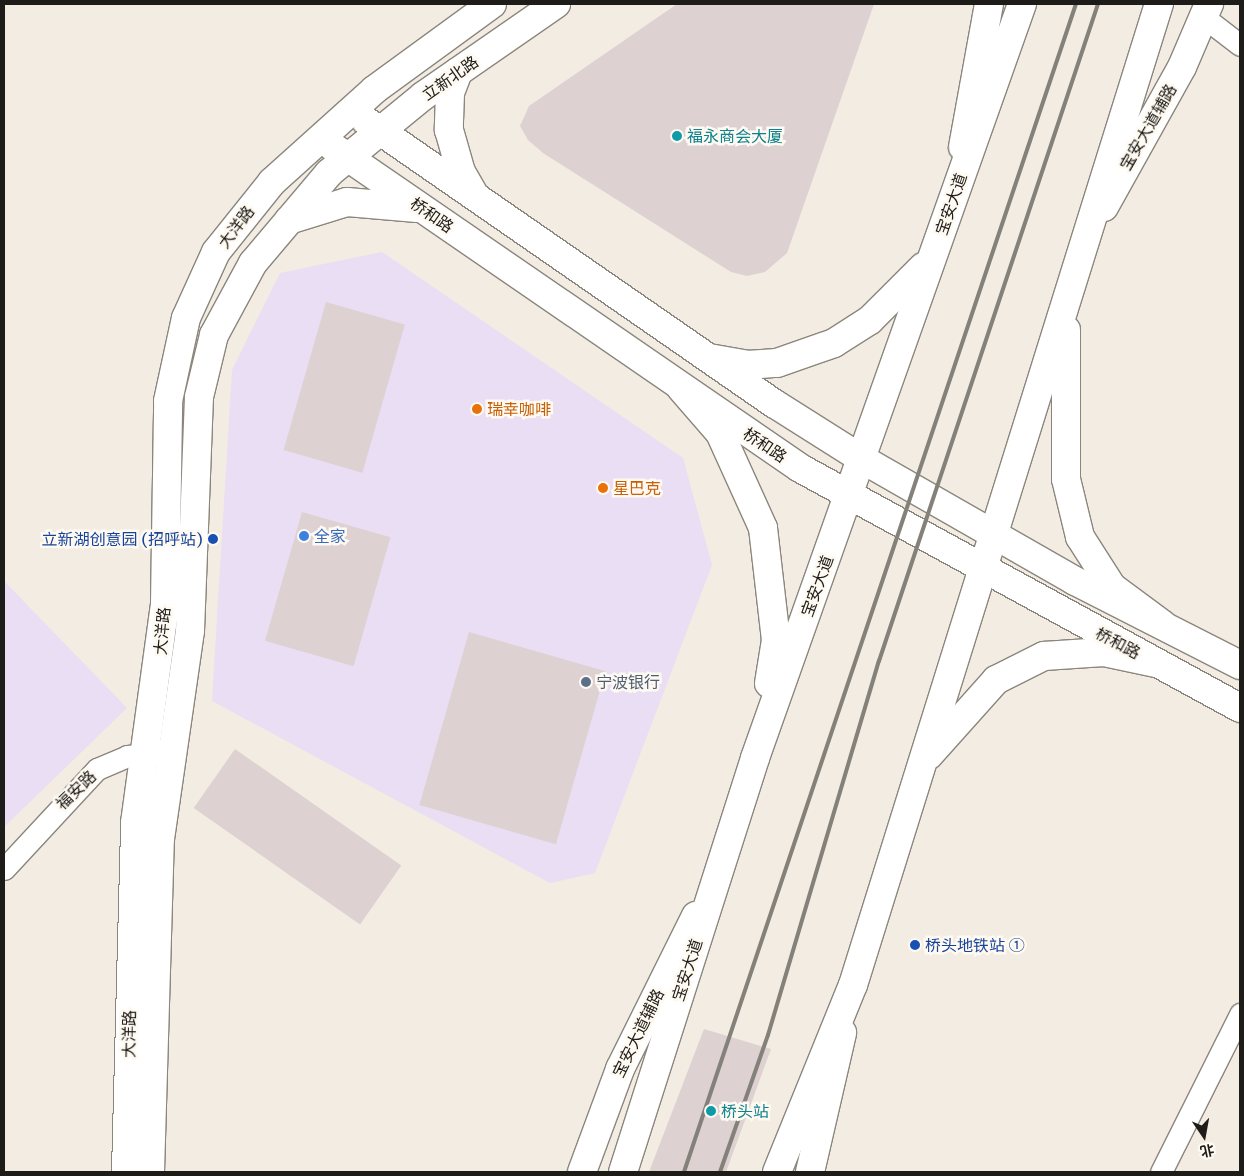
<!DOCTYPE html>
<meta charset="utf-8">
<style>
body{margin:0}
#map{position:relative;width:1244px;height:1176px;overflow:hidden;background:#f2ece3;font-family:Merriweather,"Noto Sans SC",serif}
div>[style]{position:absolute}
[style*='--x']{left:calc(var(--x)*1px);top:calc(var(--y)*1px);width:calc(var(--w)*1px);rotate:calc(var(--a)*1deg)}
.commercial>*{inset:0;background:#e9def3}
.building>*{inset:0;background:#ded1d1;transform-origin:0 0}
.roads{filter:drop-shadow(1px 0 #8b867d) drop-shadow(-1px 0 #8b867d) drop-shadow(0 1px #8b867d) drop-shadow(0 -1px #8b867d)}
.street>*{height:21px;margin:-10.5px;padding:0 10.5px;transform-origin:10.5px;border-radius:10.5px;background:#fff}
.secondary>*{height:28px;margin:-14px;padding:0 14px;transform-origin:14px;border-radius:14px;background:#fff}
.primary>*{height:28px;margin:-14px;padding:0 14px;transform-origin:14px;border-radius:14px;background:#fff}
.rail>*{height:4px;margin:-2px;padding:0 2px;transform-origin:2px;border-radius:2px;background:#84807a}
.dots>*{width:14px;height:14px;translate:-50% -50%;box-sizing:border-box;border:2px solid #fefaf2;border-radius:50%}
span{translate:-50% -50%;white-space:nowrap;text-align:center;line-height:1.15;-webkit-text-stroke:5px #fefaf2;paint-order:stroke}
.street-label{font-size:16px;color:#1e1c18}
.culture-label{font-size:16px;color:#0d838f}
.left{translate:0 -50%;text-align:left}
.food-label{font-size:16px;color:#c56008}
.shop-label{font-size:16px;color:#366cbe}
.transit-label{font-size:16px;color:#164399}
.right{translate:-100% -50%;text-align:right}
.service-label{font-size:16px;color:#4e5e75}
.frame{position:absolute;inset:0;border:5px solid #1e1c18;pointer-events:none}
.north{position:absolute;left:1179px;top:1111px;width:50px;height:50px;-webkit-text-stroke:4px #fefaf2;paint-order:stroke;rotate:168deg;font-size:14px;font-weight:700;line-height:20px;text-align:center;color:#1e1c18}
.north::after{content:'';display:block;margin:auto;width:18px;height:22px;background:#1e1c18;clip-path:polygon(50% 0,100% 100%,50% 72%,0 100%)}
</style>
<div id="map">
<div class="commercial">
<i style="clip-path:polygon(382px 252px,683px 458px,712px 565px,595px 873px,550px 883px,212px 701px,232px 370px,280px 273px)"></i>
<i style="clip-path:polygon(4px 581px,127px 708px,4px 827px)"></i>
</div>
<div class="building">
<i style="clip-path:polygon(677px 4px,874px 4px,787px 253px,765px 272px,747px 276px,731px 272px,543px 153px,528px 140px,520px 126px,529px 106px)"></i>
<i style="left:326px;top:302px;width:82px;height:154px;rotate:16deg"></i>
<i style="left:302px;top:512px;width:92px;height:134px;rotate:16deg"></i>
<i style="left:469px;top:632px;width:142px;height:180px;rotate:16deg"></i>
<i style="left:235px;top:749px;width:203px;height:72px;rotate:35deg"></i>
<i style="clip-path:polygon(704px 1029px,771px 1049px,726px 1172px,649px 1172px)"></i>
</div>
<div class="roads">
<div class="street">
<i style="--x:1205;--y:18;--w:44;--a:37.6"></i>
<i style="--x:4;--y:869;--w:137;--a:-47.1"></i>
<i style="--x:97;--y:769;--w:33;--a:-23"></i>
<i style="--x:127;--y:756;--w:32;--a:-5"></i>
<i style="--x:1161;--y:1172;--w:177;--a:-63.4"></i>
</div>
<div class="secondary">
<i style="--x:458;--y:72;--w:22;--a:111"></i>
<i style="--x:450;--y:93;--w:37;--a:92"></i>
<i style="--x:449;--y:130;--w:44;--a:74.1"></i>
<i style="--x:461;--y:172;--w:24;--a:60"></i>
<i style="--x:366;--y:121;--w:497;--a:34.7"></i>
<i style="--x:775;--y:404;--w:103;--a:32.3"></i>
<i style="--x:862;--y:459;--w:245;--a:29.8"></i>
<i style="--x:1075;--y:581;--w:185;--a:27"></i>
<i style="--x:333;--y:147;--w:567;--a:34.5"></i>
<i style="--x:800;--y:468;--w:501;--a:28.61"></i>
<i style="--x:963;--y:147;--w:145;--a:-79.7"></i>
<i style="--x:1104;--y:207;--w:160;--a:-60.9"></i>
<i style="--x:1182;--y:67;--w:69;--a:-66.8"></i>
<i style="--x:289;--y:220;--w:61;--a:-17.2"></i>
<i style="--x:347;--y:202;--w:70;--a:4.9"></i>
<i style="--x:126;--y:1172;--w:349;--a:-88.5"></i>
<i style="--x:135;--y:823;--w:222;--a:-82.2"></i>
<i style="--x:165;--y:603;--w:202;--a:-89.1"></i>
<i style="--x:168;--y:401;--w:85;--a:-77.8"></i>
<i style="--x:186;--y:318;--w:72;--a:-65.6"></i>
<i style="--x:216;--y:252;--w:90;--a:-51.3"></i>
<i style="--x:272;--y:182;--w:137;--a:-42"></i>
<i style="--x:374;--y:90;--w:146;--a:-36.1"></i>
<i style="--x:150;--y:1172;--w:333;--a:-88.3"></i>
<i style="--x:160;--y:839;--w:210;--a:-81.8"></i>
<i style="--x:190;--y:631;--w:234;--a:-87.8"></i>
<i style="--x:199;--y:397;--w:64;--a:-76.4"></i>
<i style="--x:214;--y:335;--w:82;--a:-61.6"></i>
<i style="--x:253;--y:263;--w:118;--a:-49.8"></i>
<i style="--x:329;--y:173;--w:122;--a:-39.3"></i>
<i style="--x:423;--y:96;--w:162;--a:-34.7"></i>
<i style="--x:582;--y:1172;--w:110;--a:-69.7"></i>
<i style="--x:620;--y:1069;--w:171;--a:-63.6"></i>
<i style="--x:810;--y:1172;--w:143;--a:-77"></i>
</div>
<div class="primary">
<i style="--x:1066;--y:330;--w:149;--a:90"></i>
<i style="--x:1066;--y:479;--w:60;--a:76.4"></i>
<i style="--x:1080;--y:537;--w:59;--a:57.4"></i>
<i style="--x:1112;--y:587;--w:62;--a:36.5"></i>
<i style="--x:709;--y:358;--w:39;--a:10"></i>
<i style="--x:747;--y:365;--w:30;--a:-4"></i>
<i style="--x:777;--y:363;--w:60;--a:-19.3"></i>
<i style="--x:834;--y:343;--w:43;--a:-32.6"></i>
<i style="--x:870;--y:320;--w:75;--a:-45"></i>
<i style="--x:681;--y:388;--w:60;--a:49.1"></i>
<i style="--x:720;--y:433;--w:104;--a:65.6"></i>
<i style="--x:763;--y:528;--w:113;--a:83.4"></i>
<i style="--x:776;--y:640;--w:44;--a:99.2"></i>
<i style="--x:929;--y:755;--w:101;--a:-48.2"></i>
<i style="--x:996;--y:680;--w:54;--a:-26.6"></i>
<i style="--x:1044;--y:656;--w:60;--a:-3.8"></i>
<i style="--x:1104;--y:652;--w:53;--a:11.9"></i>
<i style="--x:623;--y:1172;--w:435;--a:-72.3"></i>
<i style="--x:755;--y:758;--w:800;--a:-70.5"></i>
<i style="--x:777;--y:1172;--w:202;--a:-67.9"></i>
<i style="--x:853;--y:985;--w:1028;--a:-72.68"></i>
</div>
</div>
<div class="rail">
<i style="--x:684;--y:1172;--w:1232;--a:-71.45"></i>
<i style="--x:720;--y:1172;--w:145;--a:-70.7"></i>
<i style="--x:768;--y:1035;--w:390;--a:-73.5"></i>
<i style="--x:879;--y:661;--w:693;--a:-71.57"></i>
</div>
<div class="dots">
<i style="left:677px;top:136px;background:#0f9aa8"></i>
<i style="left:477px;top:409px;background:#e8710a"></i>
<i style="left:603px;top:488px;background:#e8710a"></i>
<i style="left:304px;top:536px;background:#3f7fe0"></i>
<i style="left:213px;top:539px;background:#1a4fb4"></i>
<i style="left:586px;top:682px;background:#5c6f8a"></i>
<i style="left:915px;top:945px;background:#1a4fb4"></i>
<i style="left:711px;top:1111px;background:#0f9aa8"></i>
</div>
<div class="street-label">
<span style="left:450px;top:78px;rotate:-35deg">立新北路</span>
<span style="left:1148px;top:127px;rotate:-60deg">宝安大道辅路</span>
<span style="left:951px;top:204px;rotate:-71deg">宝安大道</span>
<span style="left:432px;top:215px;rotate:35deg">桥和路</span>
<span style="left:236px;top:227px;rotate:-53deg">大洋路</span>
<span style="left:765px;top:445px;rotate:34deg">桥和路</span>
<span style="left:817px;top:586px;rotate:-70deg">宝安大道</span>
<span style="left:162px;top:631px;rotate:-85deg">大洋路</span>
<span style="left:1118px;top:643px;rotate:28deg">桥和路</span>
<span style="left:76px;top:790px;rotate:-44deg">福安路</span>
<span style="left:687px;top:970px;rotate:-72deg">宝安大道</span>
<span style="left:638px;top:1033px;rotate:-64deg">宝安大道辅路</span>
<span style="left:129px;top:1034px;rotate:-89deg">大洋路</span>
</div>
<div class="culture-label">
<span class="left" style="left:687px;top:136px">福永商会大厦</span>
<span class="left" style="left:721px;top:1111px">桥头站</span>
</div>
<div class="food-label">
<span class="left" style="left:487px;top:409px">瑞幸咖啡</span>
<span class="left" style="left:613px;top:488px">星巴克</span>
</div>
<div class="shop-label">
<span class="left" style="left:314px;top:536px">全家</span>
</div>
<div class="transit-label">
<span class="right" style="left:203px;top:539px">立新湖创意园 (招呼站)</span>
<span class="left" style="left:925px;top:945px">桥头地铁站 ①</span>
</div>
<div class="service-label">
<span class="left" style="left:596px;top:682px">宁波银行</span>
</div>
<div class="frame"></div>
<div class="north">北</div>
</div>
